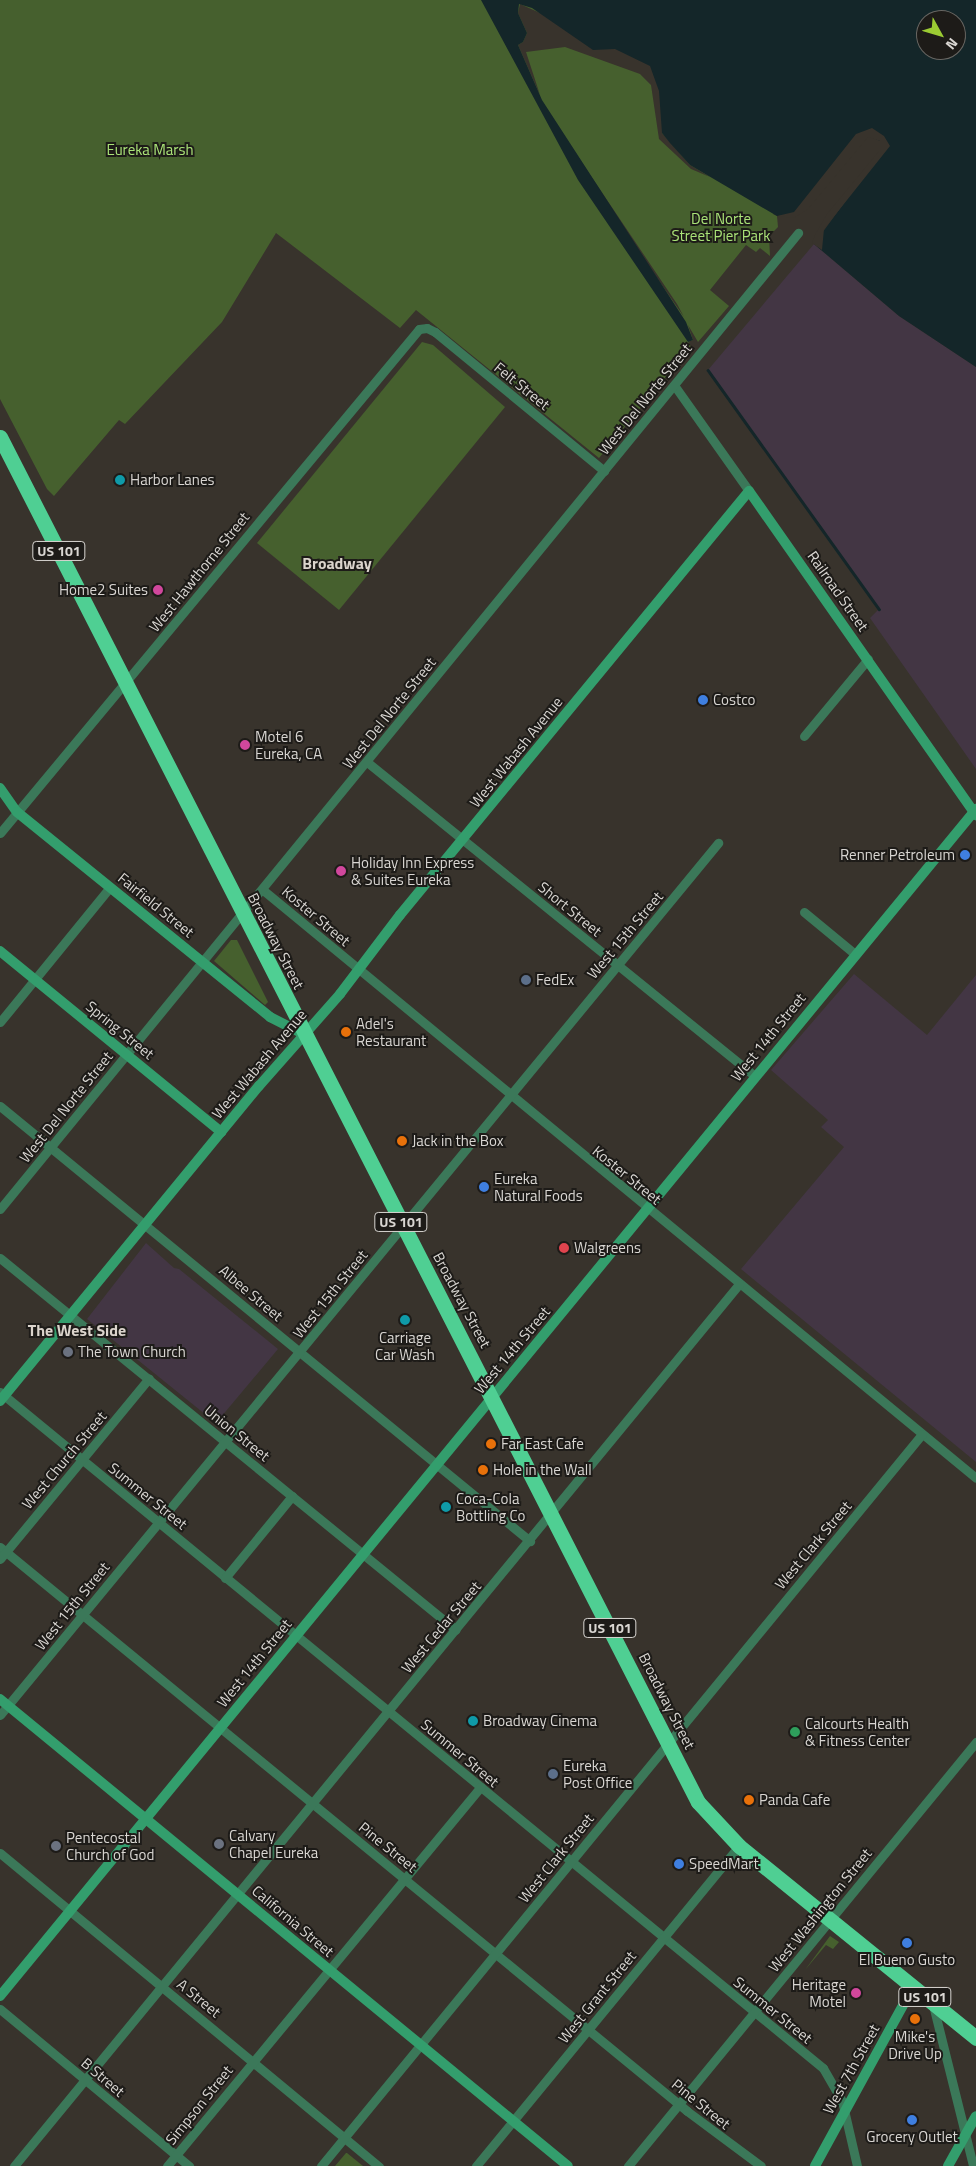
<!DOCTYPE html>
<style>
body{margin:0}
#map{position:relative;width:976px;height:2166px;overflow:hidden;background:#38332c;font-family:"Titillium Web",sans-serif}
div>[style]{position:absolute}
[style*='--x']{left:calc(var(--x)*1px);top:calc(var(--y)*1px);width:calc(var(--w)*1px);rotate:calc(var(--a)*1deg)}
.industrial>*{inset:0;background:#433644}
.green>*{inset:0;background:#46602e}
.water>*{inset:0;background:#142629}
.pier>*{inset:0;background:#38332c}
.stream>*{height:2.5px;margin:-1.25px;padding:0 1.25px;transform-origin:1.25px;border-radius:1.25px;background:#142629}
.street>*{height:9px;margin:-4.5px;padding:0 4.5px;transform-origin:4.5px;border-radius:4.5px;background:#3b7859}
.secondary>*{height:10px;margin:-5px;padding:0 5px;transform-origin:5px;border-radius:5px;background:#339e6d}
.highway>*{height:15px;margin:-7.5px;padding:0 7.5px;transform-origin:7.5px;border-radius:7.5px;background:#4fcf93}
.dots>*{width:14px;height:14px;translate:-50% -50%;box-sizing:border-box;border:2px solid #1d1b18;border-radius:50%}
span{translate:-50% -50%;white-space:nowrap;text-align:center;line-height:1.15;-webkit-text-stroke:4px #1d1b18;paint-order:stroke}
.shield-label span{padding:1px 4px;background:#1d1b18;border:1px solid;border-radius:4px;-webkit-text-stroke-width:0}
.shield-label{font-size:14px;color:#d9d6d2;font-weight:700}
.park-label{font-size:15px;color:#aae378}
.street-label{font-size:15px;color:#d9d6d2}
.poi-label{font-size:15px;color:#d9d6d2}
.left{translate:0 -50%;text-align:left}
.right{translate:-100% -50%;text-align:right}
.neighbourhood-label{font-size:16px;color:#dbd4cc;font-weight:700}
.north{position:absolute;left:916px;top:10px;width:50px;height:50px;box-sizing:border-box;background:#1d1b18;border:1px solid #686662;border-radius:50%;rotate:129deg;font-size:14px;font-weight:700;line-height:20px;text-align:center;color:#d9d6d2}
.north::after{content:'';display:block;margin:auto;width:18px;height:22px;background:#9bcb33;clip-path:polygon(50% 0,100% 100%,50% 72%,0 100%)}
</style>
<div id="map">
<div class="industrial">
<i style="clip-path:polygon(814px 244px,899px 316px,976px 367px,976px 769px,870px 618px,879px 609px,708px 370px)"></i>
<i style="clip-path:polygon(854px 974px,927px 1035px,976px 975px,976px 1462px,741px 1269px,844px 1147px,821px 1127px,828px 1120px,771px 1070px)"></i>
<i style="clip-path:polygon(146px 1243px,174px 1268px,179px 1269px,278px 1349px,216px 1423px,87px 1319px)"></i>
</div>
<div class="green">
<i style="clip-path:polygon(evenodd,0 0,875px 0,872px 128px,773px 214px,777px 216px,778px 227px,769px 236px,770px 256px,760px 248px,756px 252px,746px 245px,710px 290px,729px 306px,698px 342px,688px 325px,693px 340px,688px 342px,691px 347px,599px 458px,416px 310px,400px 328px,276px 233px,222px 322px,125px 424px,119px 420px,54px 496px,47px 489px,0 399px,0 0,520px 4px,665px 69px,662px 133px,690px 165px,710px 177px,691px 169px,659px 139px,651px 85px,640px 74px,565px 47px,526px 52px,540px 95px,518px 45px,523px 42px,527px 33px,518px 13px,520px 4px,0 0,572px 148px,677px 304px,684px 317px,635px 246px,572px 148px)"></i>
<i style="clip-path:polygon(422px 342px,433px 345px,505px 407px,339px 610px,257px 543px)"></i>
<i style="clip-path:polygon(231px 940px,237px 940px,268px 1002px,265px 1005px,214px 961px)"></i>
<i style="clip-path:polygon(830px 1936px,839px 1942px,833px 1949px,826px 1945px,805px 1970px)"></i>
<i style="clip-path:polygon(346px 2153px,347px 2153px,363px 2166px,335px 2166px)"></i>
</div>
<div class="water">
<i style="clip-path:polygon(evenodd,481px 0,976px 0,976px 367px,899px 316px,814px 244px,883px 150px,880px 141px,867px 135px,794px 215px,777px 216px,690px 165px,670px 143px,662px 133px,659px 91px,650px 66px,615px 49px,593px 50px,532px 8px,519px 4px,518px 13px,527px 33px,523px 42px,518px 45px,542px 100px,686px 322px,693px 340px,688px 342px,578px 180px,481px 0,926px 20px,956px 20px,956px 50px,926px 50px,926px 20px)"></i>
</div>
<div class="pier">
<i style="clip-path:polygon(872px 128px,884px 136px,890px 146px,824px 229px,822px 250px,812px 243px,815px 235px,827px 214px,880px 150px,880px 141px,868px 137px,808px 209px,794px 218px,777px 216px,794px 212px,856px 134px)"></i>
</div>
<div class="stream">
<i style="--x:708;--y:370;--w:294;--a:54.4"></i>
</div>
<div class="street">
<i style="--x:674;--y:385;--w:130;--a:54.7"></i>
<i style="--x:804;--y:736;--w:100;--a:-50.3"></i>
<i style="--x:367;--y:762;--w:499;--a:39"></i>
<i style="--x:0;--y:833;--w:655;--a:-50.26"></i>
<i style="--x:419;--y:329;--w:8;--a:-7"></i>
<i style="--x:427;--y:328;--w:9;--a:27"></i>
<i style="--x:435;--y:332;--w:219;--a:39.4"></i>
<i style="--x:263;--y:890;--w:924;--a:39.51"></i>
<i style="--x:804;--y:912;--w:66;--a:39.5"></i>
<i style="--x:0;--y:1022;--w:174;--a:-50.8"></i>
<i style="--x:0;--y:1106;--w:686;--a:39.38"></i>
<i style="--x:0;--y:1209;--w:1261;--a:-50.73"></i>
<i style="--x:0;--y:1258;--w:588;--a:39.21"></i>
<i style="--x:0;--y:1392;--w:1065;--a:39.4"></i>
<i style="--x:823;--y:2068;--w:38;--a:60"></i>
<i style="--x:842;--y:2101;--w:67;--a:77"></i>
<i style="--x:0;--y:1547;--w:889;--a:39.38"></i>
<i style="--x:687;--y:2111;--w:92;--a:36.6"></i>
<i style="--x:0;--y:1559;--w:234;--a:-50.5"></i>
<i style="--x:225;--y:1578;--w:106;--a:-50.7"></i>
<i style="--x:0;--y:1715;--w:1130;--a:-50.53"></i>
<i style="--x:0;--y:1853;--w:492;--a:39.6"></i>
<i style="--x:933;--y:2005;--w:166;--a:76"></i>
<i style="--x:0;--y:2009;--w:246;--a:39.7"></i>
<i style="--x:14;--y:2166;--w:1142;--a:-50.58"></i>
<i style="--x:167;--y:2166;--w:492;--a:-50.4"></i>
<i style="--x:321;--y:2166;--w:947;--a:-50.61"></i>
<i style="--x:476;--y:2166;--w:414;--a:-50.6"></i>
<i style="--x:628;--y:2166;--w:549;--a:-50.62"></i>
</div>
<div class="secondary">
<i style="--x:0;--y:788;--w:29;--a:55"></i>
<i style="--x:17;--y:812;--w:326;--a:39"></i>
<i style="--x:270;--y:1017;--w:37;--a:27"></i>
<i style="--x:0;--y:951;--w:286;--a:39.3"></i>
<i style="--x:0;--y:1401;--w:408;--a:-50.6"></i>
<i style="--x:259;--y:1086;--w:123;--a:-48.6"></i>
<i style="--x:340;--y:994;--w:99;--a:-52.8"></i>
<i style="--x:400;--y:915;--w:549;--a:-50.54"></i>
<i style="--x:749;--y:491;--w:396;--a:55"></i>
<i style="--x:0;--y:1699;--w:735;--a:39.43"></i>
<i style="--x:0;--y:1996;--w:1537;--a:-50.57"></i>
<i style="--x:815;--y:2166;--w:204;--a:-61.3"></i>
<i style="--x:948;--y:2166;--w:57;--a:-60.8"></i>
</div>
<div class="highway">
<i style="--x:0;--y:437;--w:1533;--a:62.92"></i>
<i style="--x:698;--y:1802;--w:60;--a:47"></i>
<i style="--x:739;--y:1846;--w:305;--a:39"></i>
</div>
<div class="dots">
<i style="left:120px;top:480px;background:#0f9aa8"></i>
<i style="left:158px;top:590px;background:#d1479c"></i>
<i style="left:703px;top:700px;background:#3f7fe0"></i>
<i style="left:245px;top:745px;background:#d1479c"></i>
<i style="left:965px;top:855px;background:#3f7fe0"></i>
<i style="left:341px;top:871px;background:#d1479c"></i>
<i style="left:526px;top:980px;background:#5c6f8a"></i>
<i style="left:346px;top:1032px;background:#e8710a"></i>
<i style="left:402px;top:1141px;background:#e8710a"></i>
<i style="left:484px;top:1187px;background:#3f7fe0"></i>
<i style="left:564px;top:1248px;background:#e0444e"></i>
<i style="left:405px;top:1320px;background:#0f9aa8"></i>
<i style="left:68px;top:1352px;background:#6b7280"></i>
<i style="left:491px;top:1444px;background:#e8710a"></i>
<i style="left:483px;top:1470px;background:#e8710a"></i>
<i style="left:446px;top:1507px;background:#0f9aa8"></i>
<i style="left:473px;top:1721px;background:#0f9aa8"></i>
<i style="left:795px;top:1732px;background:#2e9e5b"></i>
<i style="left:553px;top:1774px;background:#5c6f8a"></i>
<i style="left:749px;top:1800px;background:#e8710a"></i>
<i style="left:219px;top:1844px;background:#6b7280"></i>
<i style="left:56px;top:1846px;background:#6b7280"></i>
<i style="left:679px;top:1864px;background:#3f7fe0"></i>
<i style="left:907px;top:1943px;background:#3f7fe0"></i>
<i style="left:856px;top:1993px;background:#d1479c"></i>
<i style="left:915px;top:2019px;background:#e8710a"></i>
<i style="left:912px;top:2120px;background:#3f7fe0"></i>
</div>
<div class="shield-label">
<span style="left:59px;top:551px">US 101</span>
<span style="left:401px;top:1222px">US 101</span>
<span style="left:610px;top:1628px">US 101</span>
<span style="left:925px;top:1997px">US 101</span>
</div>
<div class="park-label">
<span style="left:150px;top:150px">Eureka Marsh</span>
<span style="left:721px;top:227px">Del Norte<br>Street Pier Park</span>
</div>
<div class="street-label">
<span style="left:522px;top:386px;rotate:39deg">Felt Street</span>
<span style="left:645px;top:399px;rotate:-51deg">West Del Norte Street</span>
<span style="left:199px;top:572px;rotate:-51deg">West Hawthorne Street</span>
<span style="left:838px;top:591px;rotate:55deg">Railroad Street</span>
<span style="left:389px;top:713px;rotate:-51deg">West Del Norte Street</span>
<span style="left:516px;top:752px;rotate:-51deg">West Wabash Avenue</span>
<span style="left:156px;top:905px;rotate:39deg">Fairfield Street</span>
<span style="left:570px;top:909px;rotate:39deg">Short Street</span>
<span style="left:316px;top:916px;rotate:40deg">Koster Street</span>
<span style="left:625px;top:935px;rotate:-50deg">West 15th Street</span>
<span style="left:276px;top:941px;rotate:63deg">Broadway Street</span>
<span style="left:120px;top:1030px;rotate:39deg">Spring Street</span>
<span style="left:768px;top:1037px;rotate:-51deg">West 14th Street</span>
<span style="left:259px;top:1064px;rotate:-50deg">West Wabash Avenue</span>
<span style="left:66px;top:1107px;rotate:-51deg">West Del Norte Street</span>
<span style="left:627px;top:1175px;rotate:39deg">Koster Street</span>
<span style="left:251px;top:1293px;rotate:40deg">Albee Street</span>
<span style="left:330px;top:1294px;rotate:-51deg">West 15th Street</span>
<span style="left:462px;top:1300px;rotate:62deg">Broadway Street</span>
<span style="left:512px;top:1350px;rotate:-50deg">West 14th Street</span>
<span style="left:237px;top:1433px;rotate:39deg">Union Street</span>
<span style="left:64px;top:1460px;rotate:-50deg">West Church Street</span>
<span style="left:148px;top:1496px;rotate:39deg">Summer Street</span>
<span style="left:813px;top:1545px;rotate:-50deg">West Clark Street</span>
<span style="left:72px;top:1606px;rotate:-51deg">West 15th Street</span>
<span style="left:441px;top:1627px;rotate:-50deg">West Cedar Street</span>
<span style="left:254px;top:1663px;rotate:-51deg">West 14th Street</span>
<span style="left:667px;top:1701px;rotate:63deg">Broadway Street</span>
<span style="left:460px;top:1753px;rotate:40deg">Summer Street</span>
<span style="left:388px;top:1847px;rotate:39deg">Pine Street</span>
<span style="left:556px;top:1858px;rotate:-51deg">West Clark Street</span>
<span style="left:820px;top:1910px;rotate:-51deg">West Washington Street</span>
<span style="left:293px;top:1921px;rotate:40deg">California Street</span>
<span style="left:597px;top:1997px;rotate:-51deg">West Grant Street</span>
<span style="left:199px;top:1998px;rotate:39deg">A Street</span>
<span style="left:773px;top:2010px;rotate:39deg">Summer Street</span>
<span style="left:851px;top:2069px;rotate:-61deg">West 7th Street</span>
<span style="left:103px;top:2077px;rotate:40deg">B Street</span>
<span style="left:701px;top:2104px;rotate:39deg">Pine Street</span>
<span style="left:199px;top:2105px;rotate:-51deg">Simpson Street</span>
</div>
<div class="poi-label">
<span class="left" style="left:130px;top:480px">Harbor Lanes</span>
<span class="right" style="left:148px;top:590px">Home2 Suites</span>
<span class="left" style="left:713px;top:700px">Costco</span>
<span class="left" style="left:255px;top:745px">Motel 6<br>Eureka, CA</span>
<span class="right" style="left:955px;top:855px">Renner Petroleum</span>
<span class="left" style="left:351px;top:871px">Holiday Inn Express<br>&amp; Suites Eureka</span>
<span class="left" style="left:536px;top:980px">FedEx</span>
<span class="left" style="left:356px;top:1032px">Adel's<br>Restaurant</span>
<span class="left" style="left:412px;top:1141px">Jack in the Box</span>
<span class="left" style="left:494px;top:1187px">Eureka<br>Natural Foods</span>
<span class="left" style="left:574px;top:1248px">Walgreens</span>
<span style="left:405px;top:1346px">Carriage<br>Car Wash</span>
<span class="left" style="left:78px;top:1352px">The Town Church</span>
<span class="left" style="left:501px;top:1444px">Far East Cafe</span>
<span class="left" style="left:493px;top:1470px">Hole in the Wall</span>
<span class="left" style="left:456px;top:1507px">Coca-Cola<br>Bottling Co</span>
<span class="left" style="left:483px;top:1721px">Broadway Cinema</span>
<span class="left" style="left:805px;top:1732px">Calcourts Health<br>&amp; Fitness Center</span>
<span class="left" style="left:563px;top:1774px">Eureka<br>Post Office</span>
<span class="left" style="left:759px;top:1800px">Panda Cafe</span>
<span class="left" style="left:229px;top:1844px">Calvary<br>Chapel Eureka</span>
<span class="left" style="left:66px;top:1846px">Pentecostal<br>Church of God</span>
<span class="left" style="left:689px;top:1864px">SpeedMart</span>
<span style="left:907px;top:1960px">El Bueno Gusto</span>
<span class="right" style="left:846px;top:1993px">Heritage<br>Motel</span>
<span style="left:915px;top:2045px">Mike's<br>Drive Up</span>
<span style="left:912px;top:2137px">Grocery Outlet</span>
</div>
<div class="neighbourhood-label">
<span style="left:337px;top:563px">Broadway</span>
<span style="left:77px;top:1330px">The West Side</span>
</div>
<div class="north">N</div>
</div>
